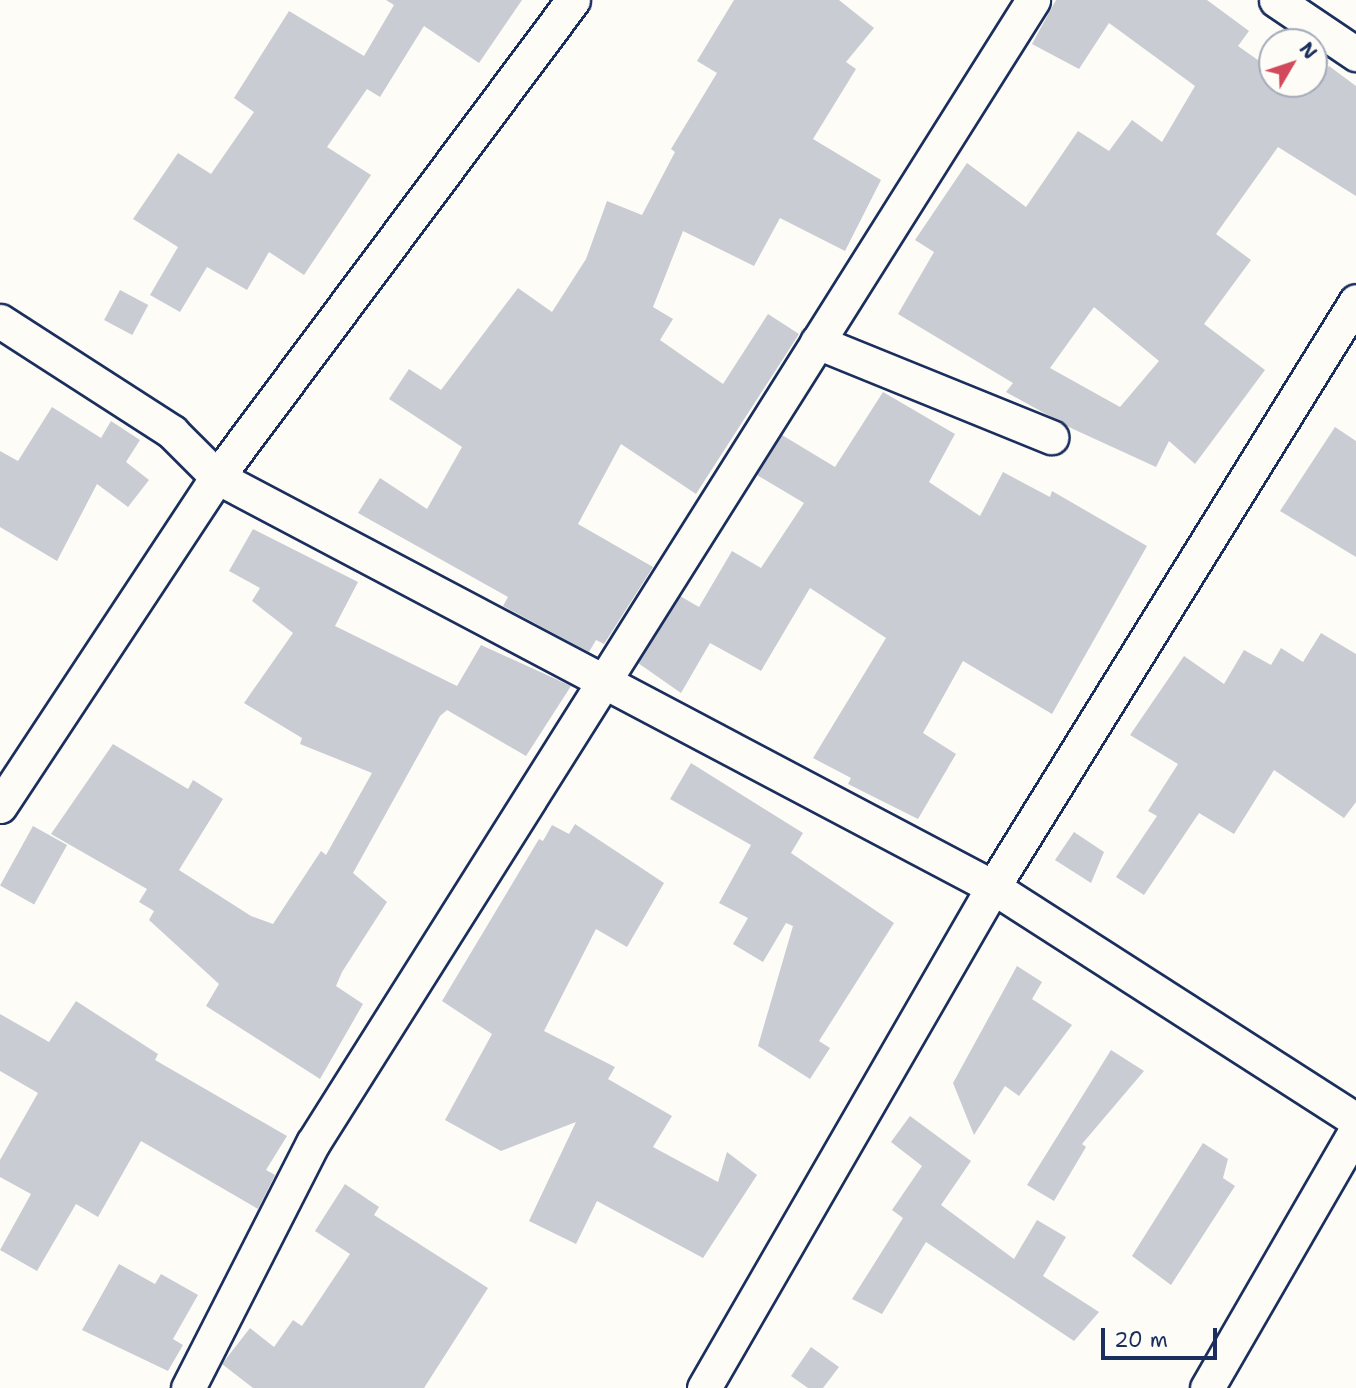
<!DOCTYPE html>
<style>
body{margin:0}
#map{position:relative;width:1356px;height:1388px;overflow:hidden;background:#fdfcf7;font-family:"Shantell Sans",sans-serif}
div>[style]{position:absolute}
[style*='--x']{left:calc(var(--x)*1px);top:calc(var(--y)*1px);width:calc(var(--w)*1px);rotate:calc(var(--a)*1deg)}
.building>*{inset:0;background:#c9ccd3;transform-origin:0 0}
.roads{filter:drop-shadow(2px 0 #1b2f5e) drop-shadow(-2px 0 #1b2f5e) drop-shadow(0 2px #1b2f5e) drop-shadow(0 -2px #1b2f5e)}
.minor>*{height:33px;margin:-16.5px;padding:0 16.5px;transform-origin:16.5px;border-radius:16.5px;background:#fdfcf7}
span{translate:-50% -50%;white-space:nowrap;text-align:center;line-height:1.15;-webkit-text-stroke:5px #fdfcf7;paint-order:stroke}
.north{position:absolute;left:1258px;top:28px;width:70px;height:70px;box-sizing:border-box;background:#fdfcf7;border:2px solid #a3aaba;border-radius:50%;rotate:51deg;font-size:19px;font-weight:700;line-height:28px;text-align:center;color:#1b2f5e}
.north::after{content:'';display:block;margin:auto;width:24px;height:32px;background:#d1495b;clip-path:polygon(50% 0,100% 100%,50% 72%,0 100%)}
.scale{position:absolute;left:1101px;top:1328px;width:116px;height:32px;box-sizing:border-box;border:4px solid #1b2f5e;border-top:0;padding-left:9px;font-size:21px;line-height:24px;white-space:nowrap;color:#1b2f5e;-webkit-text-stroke:5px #fdfcf7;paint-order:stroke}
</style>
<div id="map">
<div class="building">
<i style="clip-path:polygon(386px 0,522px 0,479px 63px,424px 26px,380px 97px,367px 89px,327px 147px,371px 175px,304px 275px,269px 252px,247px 290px,207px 267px,180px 312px,150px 295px,178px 247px,133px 219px,178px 153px,211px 174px,254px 112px,234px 98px,289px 11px,364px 56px,394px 5px)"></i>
<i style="clip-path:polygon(734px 0,839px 0,874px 28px,846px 62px,856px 69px,813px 139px,881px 180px,845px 251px,780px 218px,754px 266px,683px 231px,653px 307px,673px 319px,660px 340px,723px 384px,768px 314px,799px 334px,696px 494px,621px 444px,578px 524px,653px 567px,604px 644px,596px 640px,589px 652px,503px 606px,508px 597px,358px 513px,380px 478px,427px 509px,462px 447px,389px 399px,409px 369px,441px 390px,518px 288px,552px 312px,586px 259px,607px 201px,642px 215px,675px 152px,671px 149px,717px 73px,697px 61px)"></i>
<i style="clip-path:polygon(evenodd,1056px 0,1207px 0,1249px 31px,1238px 46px,1272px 70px,1272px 84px,1292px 84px,1308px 95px,1329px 66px,1356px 86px,1356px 196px,1278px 147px,1216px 234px,1251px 260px,1204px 324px,1265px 370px,1195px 464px,1169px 441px,1156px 467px,1073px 429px,1006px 392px,1013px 383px,898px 314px,934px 252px,915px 240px,967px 163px,1026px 207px,1078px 131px,1109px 151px,1132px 120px,1162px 142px,1195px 86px,1109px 23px,1079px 69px,1032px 44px,1056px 0,1094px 307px,1159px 361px,1120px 407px,1050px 368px,1094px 307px)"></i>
<i style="left:120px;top:290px;width:32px;height:34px;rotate:28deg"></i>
<i style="clip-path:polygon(883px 392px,955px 434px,929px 482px,980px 516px,1003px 472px,1050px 497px,1052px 491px,1147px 546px,1052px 714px,963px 661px,923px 733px,956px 754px,918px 819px,848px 784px,851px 778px,813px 758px,886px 638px,810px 588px,761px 671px,710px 643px,681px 693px,638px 663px,680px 596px,699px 607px,732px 551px,761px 568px,804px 503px,757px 475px,782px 435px,835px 467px)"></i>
<i style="clip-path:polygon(52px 407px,101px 438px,111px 421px,140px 440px,126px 462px,149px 480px,128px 507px,97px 484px,57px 561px,0 527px,0 451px,18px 461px)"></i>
<i style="clip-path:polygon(1335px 427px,1356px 441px,1356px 557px,1280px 511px)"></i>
<i style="clip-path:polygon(253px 529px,358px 582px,335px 626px,457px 686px,481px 645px,571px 686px,526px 756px,447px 710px,440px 716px,353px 873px,387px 902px,342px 972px,336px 986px,363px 1004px,320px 1079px,206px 1006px,219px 984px,149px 920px,154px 911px,139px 902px,147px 889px,51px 834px,113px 744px,188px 789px,193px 780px,223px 799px,179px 870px,251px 916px,273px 924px,321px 851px,326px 855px,372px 773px,300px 744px,302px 738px,244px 703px,293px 633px,252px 601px,260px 588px,229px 571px)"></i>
<i style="clip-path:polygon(1321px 633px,1356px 654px,1356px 802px,1344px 818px,1274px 770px,1234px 834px,1199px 813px,1144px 895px,1116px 877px,1157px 816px,1148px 811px,1178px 764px,1130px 735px,1184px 656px,1224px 684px,1244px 650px,1271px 665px,1281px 648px,1303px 662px)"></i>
<i style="clip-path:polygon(691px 763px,803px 833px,791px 853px,894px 923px,819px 1041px,830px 1048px,810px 1079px,758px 1046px,793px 926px,786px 923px,763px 962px,733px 944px,748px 918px,719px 903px,751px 845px,670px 799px)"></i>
<i style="clip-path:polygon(575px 824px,664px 883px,627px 947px,596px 929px,544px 1031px,615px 1067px,608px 1079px,672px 1116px,653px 1147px,718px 1182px,727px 1152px,757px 1175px,703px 1258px,597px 1201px,576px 1244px,529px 1221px,576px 1122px,501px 1151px,445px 1120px,492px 1034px,442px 1001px,539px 839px,543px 841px,552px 825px,569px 834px)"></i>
<i style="left:33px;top:826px;width:39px;height:68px;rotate:29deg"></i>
<i style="clip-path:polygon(1074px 832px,1104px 852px,1091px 883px,1055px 860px)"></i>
<i style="clip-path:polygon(1017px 966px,1042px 982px,1032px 999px,1072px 1025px,1019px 1096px,1005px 1086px,974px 1135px,953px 1083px)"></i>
<i style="clip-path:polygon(76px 1001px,158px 1054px,155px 1060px,287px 1136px,266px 1170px,275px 1175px,258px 1209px,141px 1141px,98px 1217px,76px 1204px,37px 1271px,0 1250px,31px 1194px,0 1177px,0 1160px,38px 1093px,0 1071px,0 1014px,49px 1042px)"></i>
<i style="clip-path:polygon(1111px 1050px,1144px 1071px,1082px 1144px,1086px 1147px,1054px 1201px,1027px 1185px)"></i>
<i style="clip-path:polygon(910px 1116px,971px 1161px,941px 1205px,1014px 1259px,1037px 1220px,1066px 1237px,1043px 1276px,1099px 1312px,1074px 1341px,926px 1242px,882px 1314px,852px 1299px,903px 1218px,892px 1210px,922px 1166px,891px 1142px)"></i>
<i style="clip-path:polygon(1203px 1143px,1228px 1159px,1223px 1178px,1235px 1186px,1171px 1285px,1132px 1256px)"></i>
<i style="clip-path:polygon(345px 1184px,379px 1207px,374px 1215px,488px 1288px,424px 1388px,253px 1388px,222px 1364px,250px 1328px,274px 1347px,293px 1320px,302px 1326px,350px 1254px,315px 1231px)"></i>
<i style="clip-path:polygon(119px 1264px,155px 1284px,161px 1274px,198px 1295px,173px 1339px,183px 1345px,168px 1371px,82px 1330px)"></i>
<i style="clip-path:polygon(811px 1347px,839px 1367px,823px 1388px,808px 1388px,791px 1376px)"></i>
</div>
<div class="roads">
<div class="minor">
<i style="--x:1276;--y:0;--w:97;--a:34"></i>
<i style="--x:0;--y:321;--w:205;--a:32.8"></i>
<i style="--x:172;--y:432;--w:64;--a:45"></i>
<i style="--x:217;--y:477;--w:878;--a:27.85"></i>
<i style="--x:993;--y:887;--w:431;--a:32.7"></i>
<i style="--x:817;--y:342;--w:253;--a:22.1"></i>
<i style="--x:0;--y:806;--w:394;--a:-56.6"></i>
<i style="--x:217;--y:477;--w:595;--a:-53.26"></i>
<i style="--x:188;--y:1388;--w:275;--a:-63"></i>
<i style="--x:313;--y:1143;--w:1351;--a:-57.79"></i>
<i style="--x:704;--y:1388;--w:578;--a:-60.02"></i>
<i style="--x:993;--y:887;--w:689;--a:-58.22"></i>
<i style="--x:1207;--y:1388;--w:298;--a:-60"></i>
</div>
</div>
<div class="north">N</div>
<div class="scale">20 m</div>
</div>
